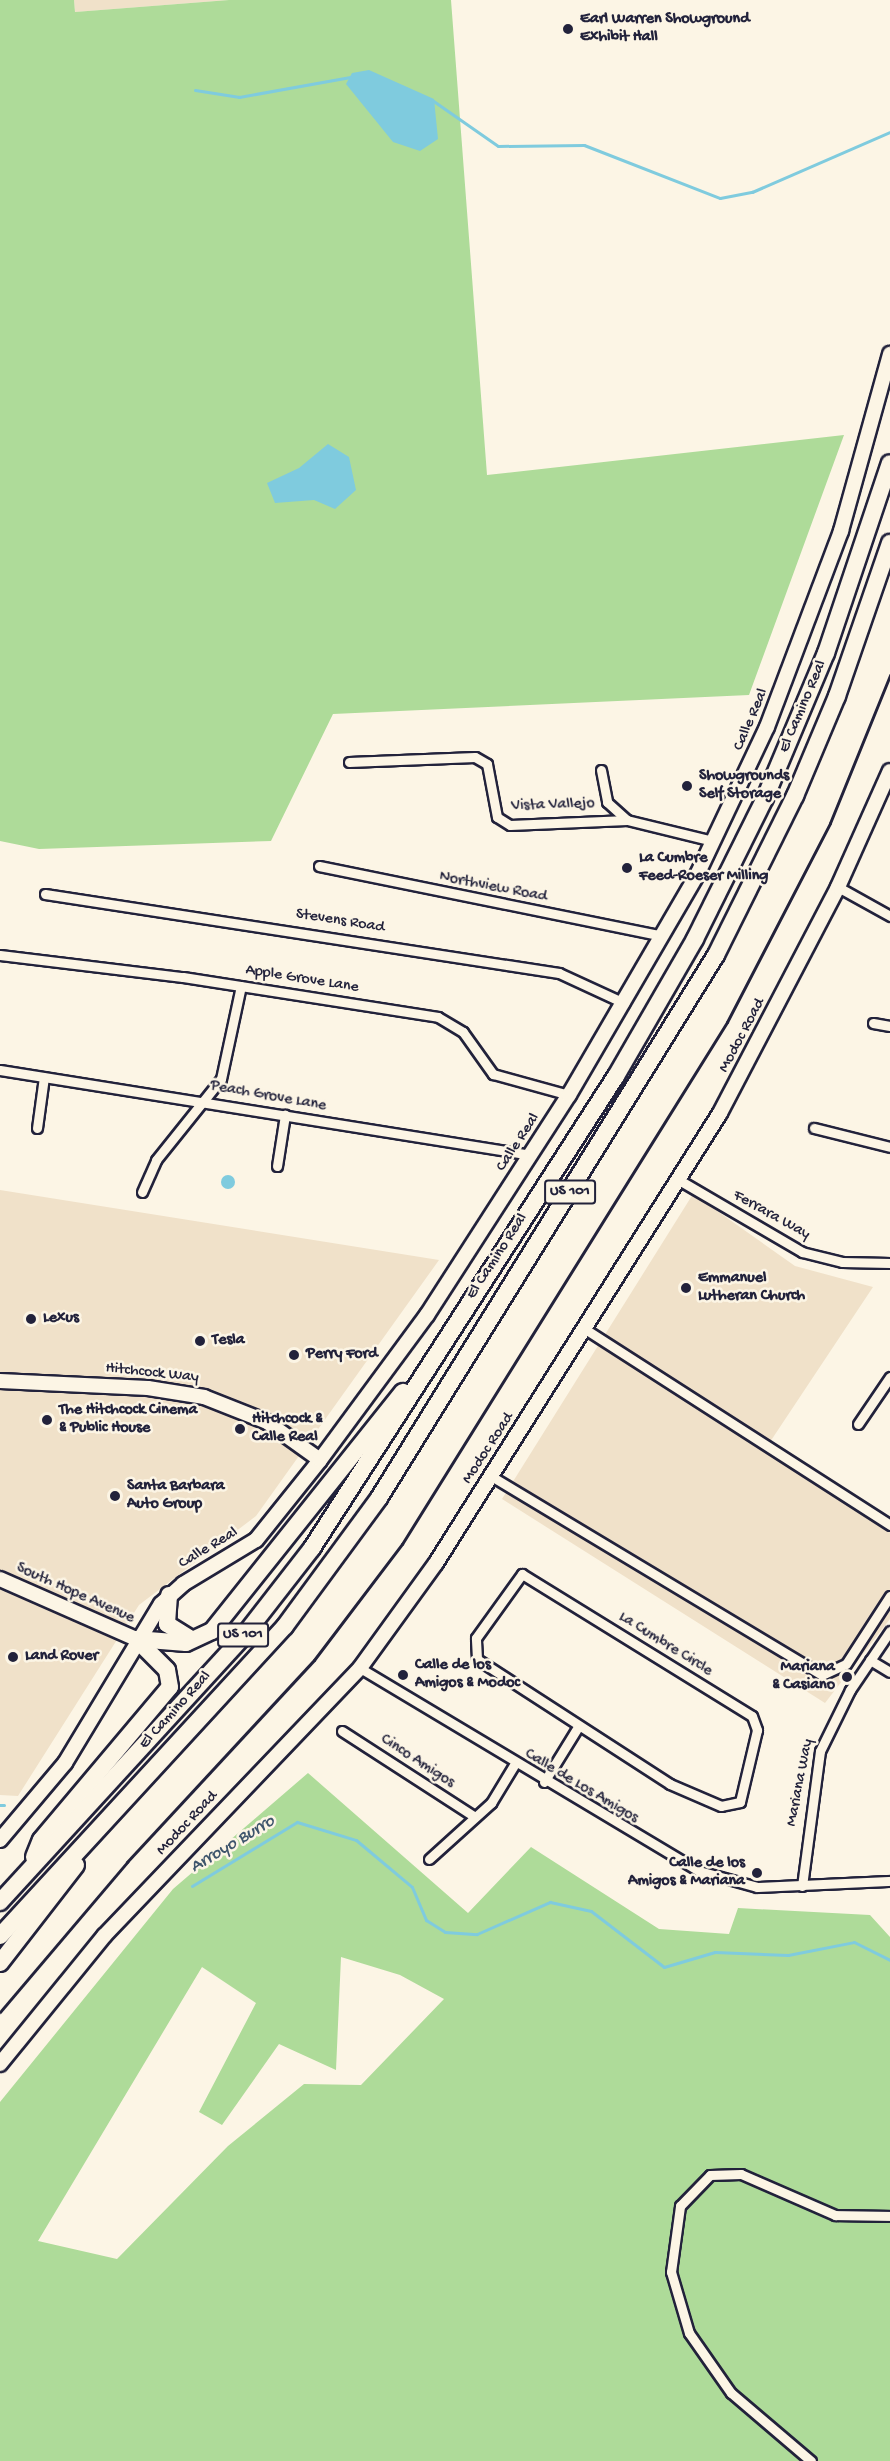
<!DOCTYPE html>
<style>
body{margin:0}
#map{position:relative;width:890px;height:2461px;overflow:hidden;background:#fcf5e5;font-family:"Gochi Hand",sans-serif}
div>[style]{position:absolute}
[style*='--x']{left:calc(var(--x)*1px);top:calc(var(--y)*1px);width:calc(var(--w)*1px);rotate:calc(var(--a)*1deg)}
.built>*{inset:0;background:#f0e1c9}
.green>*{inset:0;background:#aedb99}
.water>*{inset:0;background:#7fcbde}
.round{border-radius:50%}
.stream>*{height:3px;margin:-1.5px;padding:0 1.5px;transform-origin:1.5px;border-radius:1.5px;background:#7fcbde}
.roads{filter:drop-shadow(2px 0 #22223b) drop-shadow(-2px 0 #22223b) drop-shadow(0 2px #22223b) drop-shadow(0 -2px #22223b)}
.street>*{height:9px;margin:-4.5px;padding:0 4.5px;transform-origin:4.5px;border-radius:4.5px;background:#fcf5e5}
.secondary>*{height:14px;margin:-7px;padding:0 7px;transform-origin:7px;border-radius:7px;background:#fcf5e5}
.highway>*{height:16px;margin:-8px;padding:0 8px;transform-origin:8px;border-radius:8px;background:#fcf5e5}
.rail>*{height:3px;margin:-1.5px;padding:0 1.5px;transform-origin:1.5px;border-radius:1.5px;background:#22223b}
.dots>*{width:16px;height:16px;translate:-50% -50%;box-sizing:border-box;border:3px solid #fcf5e5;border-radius:50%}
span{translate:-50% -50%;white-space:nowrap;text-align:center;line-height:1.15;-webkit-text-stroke:5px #fcf5e5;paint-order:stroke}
.shield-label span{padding:2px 4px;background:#fcf5e5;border:2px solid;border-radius:4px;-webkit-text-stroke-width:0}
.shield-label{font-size:15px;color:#22223b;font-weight:700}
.poi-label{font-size:16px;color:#22223b;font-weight:700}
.left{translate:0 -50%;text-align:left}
.right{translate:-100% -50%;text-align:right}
.street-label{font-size:16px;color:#22223b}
.water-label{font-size:18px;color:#3e556c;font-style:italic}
</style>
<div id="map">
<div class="built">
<i style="clip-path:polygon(74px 0,229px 0,75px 12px)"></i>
<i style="clip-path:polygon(0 1190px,439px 1260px,256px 1516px,139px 1605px,18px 1796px,0 1795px)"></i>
<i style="clip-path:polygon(693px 1194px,795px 1266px,873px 1287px,768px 1445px,890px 1519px,890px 1619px,825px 1703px,502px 1499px)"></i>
</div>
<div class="green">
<i style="clip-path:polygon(0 0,74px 0,75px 12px,229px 0,451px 0,487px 475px,844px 435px,749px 695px,333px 714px,271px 841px,39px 849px,0 841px)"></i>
<i style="clip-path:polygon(evenodd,308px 1773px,468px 1913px,531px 1847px,659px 1929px,729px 1934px,738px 1908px,870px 1915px,890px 1937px,890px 2461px,0 2461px,0 2102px,173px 1889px,308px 1773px,341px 1957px,400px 1975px,444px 1999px,361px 2085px,304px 2084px,228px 2146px,117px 2259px,38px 2241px,202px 1967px,256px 2003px,199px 2112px,222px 2125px,279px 2044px,336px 2070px,341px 1957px)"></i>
</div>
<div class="water">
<i style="clip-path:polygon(369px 70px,434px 99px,438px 139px,420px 151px,393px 142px,346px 84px,352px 73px)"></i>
<i style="clip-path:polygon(328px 444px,349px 457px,356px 490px,335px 509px,314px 500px,275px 503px,267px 483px,299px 468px)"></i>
<i class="round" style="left:221px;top:1175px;width:14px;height:14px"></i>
</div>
<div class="stream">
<i style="--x:195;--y:90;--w:45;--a:9"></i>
<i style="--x:239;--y:97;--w:113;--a:-10.2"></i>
<i style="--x:432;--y:100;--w:80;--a:34.9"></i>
<i style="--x:498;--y:146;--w:86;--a:-0.7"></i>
<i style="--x:584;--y:145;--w:146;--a:21.3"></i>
<i style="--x:720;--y:198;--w:33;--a:-11"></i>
<i style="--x:752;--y:192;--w:150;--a:-23.5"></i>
<i style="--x:0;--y:1805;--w:4;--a:0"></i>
<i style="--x:192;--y:1886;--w:123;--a:-31.4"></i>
<i style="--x:297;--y:1822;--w:62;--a:17"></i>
<i style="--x:356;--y:1840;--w:73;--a:40"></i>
<i style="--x:412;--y:1887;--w:36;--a:67"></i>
<i style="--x:426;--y:1920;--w:22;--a:32"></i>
<i style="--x:445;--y:1932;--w:32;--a:4"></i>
<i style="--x:477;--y:1934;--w:80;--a:-23.7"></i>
<i style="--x:550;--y:1902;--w:42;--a:12.4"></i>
<i style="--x:591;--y:1911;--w:92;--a:37.5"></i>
<i style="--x:664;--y:1967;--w:53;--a:-16.4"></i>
<i style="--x:715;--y:1952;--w:73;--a:2.4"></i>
<i style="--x:788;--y:1955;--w:67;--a:-11.1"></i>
<i style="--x:854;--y:1942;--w:40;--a:26.6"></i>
</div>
<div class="roads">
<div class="street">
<i style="--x:349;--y:762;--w:126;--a:-2.3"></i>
<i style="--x:475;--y:757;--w:14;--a:30"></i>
<i style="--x:487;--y:764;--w:54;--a:79.3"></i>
<i style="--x:497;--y:817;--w:15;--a:32"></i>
<i style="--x:510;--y:825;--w:117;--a:-2.4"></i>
<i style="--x:601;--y:770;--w:33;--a:79"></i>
<i style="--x:607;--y:802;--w:27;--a:42"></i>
<i style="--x:627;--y:820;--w:89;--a:13.7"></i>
<i style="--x:319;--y:866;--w:350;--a:11.5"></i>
<i style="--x:838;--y:887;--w:60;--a:29.1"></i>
<i style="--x:45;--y:894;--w:520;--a:8.74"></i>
<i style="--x:559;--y:973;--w:72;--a:24.8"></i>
<i style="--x:0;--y:955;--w:184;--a:6.9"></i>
<i style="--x:183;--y:977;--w:258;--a:8.9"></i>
<i style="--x:438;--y:1017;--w:29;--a:31"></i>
<i style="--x:463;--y:1032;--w:52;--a:54.5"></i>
<i style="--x:493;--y:1074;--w:79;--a:15.4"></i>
<i style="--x:873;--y:1023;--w:17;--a:10"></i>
<i style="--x:0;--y:1070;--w:538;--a:9.09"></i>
<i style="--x:37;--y:1128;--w:51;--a:-82.2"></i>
<i style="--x:814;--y:1128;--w:78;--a:14"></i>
<i style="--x:277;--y:1166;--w:52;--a:-81.1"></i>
<i style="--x:679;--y:1180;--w:143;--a:30.3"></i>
<i style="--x:802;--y:1252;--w:41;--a:14"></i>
<i style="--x:842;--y:1262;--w:48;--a:1.2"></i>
<i style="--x:142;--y:1192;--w:35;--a:-66"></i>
<i style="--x:156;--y:1160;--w:104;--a:-51.3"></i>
<i style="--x:221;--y:1079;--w:95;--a:-77.9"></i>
<i style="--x:585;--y:1329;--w:363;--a:32.7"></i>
<i style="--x:858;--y:1424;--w:57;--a:-55.8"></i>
<i style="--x:491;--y:1476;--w:386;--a:31"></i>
<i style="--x:822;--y:1675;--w:26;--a:-25"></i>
<i style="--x:846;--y:1664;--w:81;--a:-57.1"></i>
<i style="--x:522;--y:1574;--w:270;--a:31.7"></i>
<i style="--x:752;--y:1716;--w:15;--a:70"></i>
<i style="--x:757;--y:1730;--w:74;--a:103.3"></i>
<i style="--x:740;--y:1802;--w:19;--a:168"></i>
<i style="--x:721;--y:1806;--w:56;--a:-156.7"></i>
<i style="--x:670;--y:1784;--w:230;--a:-147.1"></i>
<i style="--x:477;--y:1659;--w:21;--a:-93"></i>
<i style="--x:476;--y:1638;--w:79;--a:-54.3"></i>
<i style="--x:870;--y:1660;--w:23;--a:31"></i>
<i style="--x:360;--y:1668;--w:395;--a:30.9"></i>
<i style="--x:699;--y:1871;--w:60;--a:15.4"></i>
<i style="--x:757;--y:1887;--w:133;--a:-2.6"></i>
<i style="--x:342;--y:1731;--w:158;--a:32.9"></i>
<i style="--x:544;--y:1782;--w:65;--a:-58.3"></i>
<i style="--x:429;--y:1859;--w:84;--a:-42.1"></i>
<i style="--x:491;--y:1803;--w:44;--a:-58.8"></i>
<i style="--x:802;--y:1886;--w:136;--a:-82.4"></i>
<i style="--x:820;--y:1751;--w:68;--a:-63.8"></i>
<i style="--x:850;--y:1690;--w:71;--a:-55.9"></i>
<i style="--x:811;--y:2461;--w:105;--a:-139.6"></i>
<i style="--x:731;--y:2393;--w:73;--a:-125"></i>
<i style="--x:689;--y:2333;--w:64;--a:-106.4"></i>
<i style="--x:671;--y:2272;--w:67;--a:-82.2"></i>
<i style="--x:680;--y:2206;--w:43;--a:-45.9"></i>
<i style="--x:710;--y:2175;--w:31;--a:-2"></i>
<i style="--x:741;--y:2174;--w:103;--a:23.6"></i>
<i style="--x:835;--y:2215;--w:55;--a:1"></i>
</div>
<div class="secondary">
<i style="--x:0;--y:1381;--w:148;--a:2.7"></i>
<i style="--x:148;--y:1388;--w:57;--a:9.1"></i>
<i style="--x:204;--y:1397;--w:68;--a:21.6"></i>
<i style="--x:267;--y:1422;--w:65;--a:35.6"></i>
<i style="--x:0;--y:1579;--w:149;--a:23.8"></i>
<i style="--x:0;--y:1840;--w:101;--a:-49.8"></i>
<i style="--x:65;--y:1763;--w:186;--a:-58.9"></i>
<i style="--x:161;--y:1604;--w:30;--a:-42"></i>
<i style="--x:183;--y:1584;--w:85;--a:-31.1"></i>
<i style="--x:256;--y:1540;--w:102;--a:-51.3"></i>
<i style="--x:320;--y:1460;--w:180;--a:-53.6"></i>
<i style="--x:427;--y:1315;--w:262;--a:-57.2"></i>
<i style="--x:569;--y:1095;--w:257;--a:-59.8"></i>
<i style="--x:698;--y:873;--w:161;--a:-64.7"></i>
<i style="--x:767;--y:727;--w:210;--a:-69.3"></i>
<i style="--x:841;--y:531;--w:184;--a:-74.5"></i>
<i style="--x:0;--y:2064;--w:165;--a:-50.9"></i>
<i style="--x:104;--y:1936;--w:371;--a:-46.3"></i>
<i style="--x:360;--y:1668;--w:130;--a:-54.1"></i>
<i style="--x:436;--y:1563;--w:532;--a:-57.74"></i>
<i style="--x:720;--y:1113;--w:255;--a:-62.4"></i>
<i style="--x:838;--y:887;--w:127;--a:-65.9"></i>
</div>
<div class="highway">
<i style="--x:169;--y:1595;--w:29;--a:94"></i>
<i style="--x:167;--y:1624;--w:26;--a:32"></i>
<i style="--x:136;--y:1639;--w:50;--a:4.6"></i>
<i style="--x:186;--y:1643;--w:29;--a:-25"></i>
<i style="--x:212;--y:1631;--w:306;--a:-51.4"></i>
<i style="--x:34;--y:1857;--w:18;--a:-68"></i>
<i style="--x:41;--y:1840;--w:200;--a:-49.9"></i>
<i style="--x:170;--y:1687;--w:17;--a:-100"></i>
<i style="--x:167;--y:1670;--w:44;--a:-135"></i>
<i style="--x:0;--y:1902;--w:358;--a:-47.5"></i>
<i style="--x:242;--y:1638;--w:114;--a:-52.1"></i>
<i style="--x:312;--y:1548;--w:561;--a:-57.22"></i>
<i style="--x:616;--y:1076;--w:158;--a:-60"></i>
<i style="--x:695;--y:939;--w:157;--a:-63.6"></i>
<i style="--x:765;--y:798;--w:157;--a:-67.2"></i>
<i style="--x:826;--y:653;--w:200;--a:-71.4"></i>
<i style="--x:0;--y:1936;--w:421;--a:-47.4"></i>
<i style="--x:285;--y:1626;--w:159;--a:-53.7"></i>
<i style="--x:379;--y:1498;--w:639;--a:-58.18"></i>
<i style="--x:716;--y:955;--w:178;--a:-63.6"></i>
<i style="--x:795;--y:796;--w:108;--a:-67.2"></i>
<i style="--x:837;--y:696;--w:162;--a:-70.9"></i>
<i style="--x:0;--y:1963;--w:124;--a:-52.2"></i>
</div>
</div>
<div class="rail">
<i style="--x:0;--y:2012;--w:197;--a:-49.7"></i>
<i style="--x:127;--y:1862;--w:275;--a:-47.2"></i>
<i style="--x:314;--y:1660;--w:146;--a:-52.8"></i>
<i style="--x:402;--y:1544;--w:615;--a:-58.09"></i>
<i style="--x:727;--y:1022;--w:224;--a:-62.6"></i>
<i style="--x:830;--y:823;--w:160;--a:-67.9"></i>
</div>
<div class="dots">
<i style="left:568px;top:29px;background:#22223b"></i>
<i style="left:687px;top:786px;background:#22223b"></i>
<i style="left:627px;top:868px;background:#22223b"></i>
<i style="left:686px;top:1288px;background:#22223b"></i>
<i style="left:31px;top:1319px;background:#22223b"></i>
<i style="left:200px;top:1341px;background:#22223b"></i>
<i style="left:294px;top:1355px;background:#22223b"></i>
<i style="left:47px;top:1420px;background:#22223b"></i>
<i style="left:240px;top:1429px;background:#22223b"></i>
<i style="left:115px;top:1496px;background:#22223b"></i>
<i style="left:13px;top:1657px;background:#22223b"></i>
<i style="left:403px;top:1675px;background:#22223b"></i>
<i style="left:847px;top:1677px;background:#22223b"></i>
<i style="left:757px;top:1873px;background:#22223b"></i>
</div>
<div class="shield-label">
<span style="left:570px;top:1192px">US 101</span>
<span style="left:243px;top:1635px">US 101</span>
</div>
<div class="poi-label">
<span class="left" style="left:580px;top:29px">Earl Warren Showground<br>Exhibit Hall</span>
<span class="left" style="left:699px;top:786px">Showgrounds<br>Self Storage</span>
<span class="left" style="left:639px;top:868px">La Cumbre<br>Feed-Roeser Milling</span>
<span class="left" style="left:698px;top:1288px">Emmanuel<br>Lutheran Church</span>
<span class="left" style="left:43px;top:1319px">Lexus</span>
<span class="left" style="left:212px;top:1341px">Tesla</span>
<span class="left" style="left:306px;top:1355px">Perry Ford</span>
<span class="left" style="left:59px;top:1420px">The Hitchcock Cinema<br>&amp; Public House</span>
<span class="left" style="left:252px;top:1429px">Hitchcock &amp;<br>Calle Real</span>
<span class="left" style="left:127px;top:1496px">Santa Barbara<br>Auto Group</span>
<span class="left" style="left:25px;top:1657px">Land Rover</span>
<span class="left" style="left:415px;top:1675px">Calle de los<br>Amigos &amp; Modoc</span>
<span class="right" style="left:835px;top:1677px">Mariana<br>&amp; Casiano</span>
<span class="right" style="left:745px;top:1873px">Calle de los<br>Amigos &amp; Mariana</span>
</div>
<div class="street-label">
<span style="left:804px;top:707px;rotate:-67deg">El Camino Real</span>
<span style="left:752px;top:720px;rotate:-67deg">Calle Real</span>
<span style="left:553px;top:806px;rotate:-2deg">Vista Vallejo</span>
<span style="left:493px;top:888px;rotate:11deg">Northview Road</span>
<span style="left:340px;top:922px;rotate:9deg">Stevens Road</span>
<span style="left:302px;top:980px;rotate:9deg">Apple Grove Lane</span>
<span style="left:743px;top:1036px;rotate:-62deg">Modoc Road</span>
<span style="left:268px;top:1097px;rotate:10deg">Peach Grove Lane</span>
<span style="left:519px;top:1143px;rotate:-57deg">Calle Real</span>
<span style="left:771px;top:1216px;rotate:29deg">Ferrara Way</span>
<span style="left:498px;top:1257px;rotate:-57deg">El Camino Real</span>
<span style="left:152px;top:1374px;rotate:6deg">Hitchcock Way</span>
<span style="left:489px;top:1449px;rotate:-57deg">Modoc Road</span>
<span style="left:209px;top:1549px;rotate:-31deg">Calle Real</span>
<span style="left:75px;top:1594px;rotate:24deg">South Hope Avenue</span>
<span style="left:665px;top:1645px;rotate:32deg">La Cumbre Circle</span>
<span style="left:176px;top:1711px;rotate:-48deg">El Camino Real</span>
<span style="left:417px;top:1762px;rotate:33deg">Cinco Amigos</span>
<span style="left:801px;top:1783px;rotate:-79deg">Mariana Way</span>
<span style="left:581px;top:1787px;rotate:31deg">Calle de Los Amigos</span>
<span style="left:188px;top:1824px;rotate:-47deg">Modoc Road</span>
</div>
<div class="water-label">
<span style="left:233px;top:1845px;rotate:-31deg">Arroyo Burro</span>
</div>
</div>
